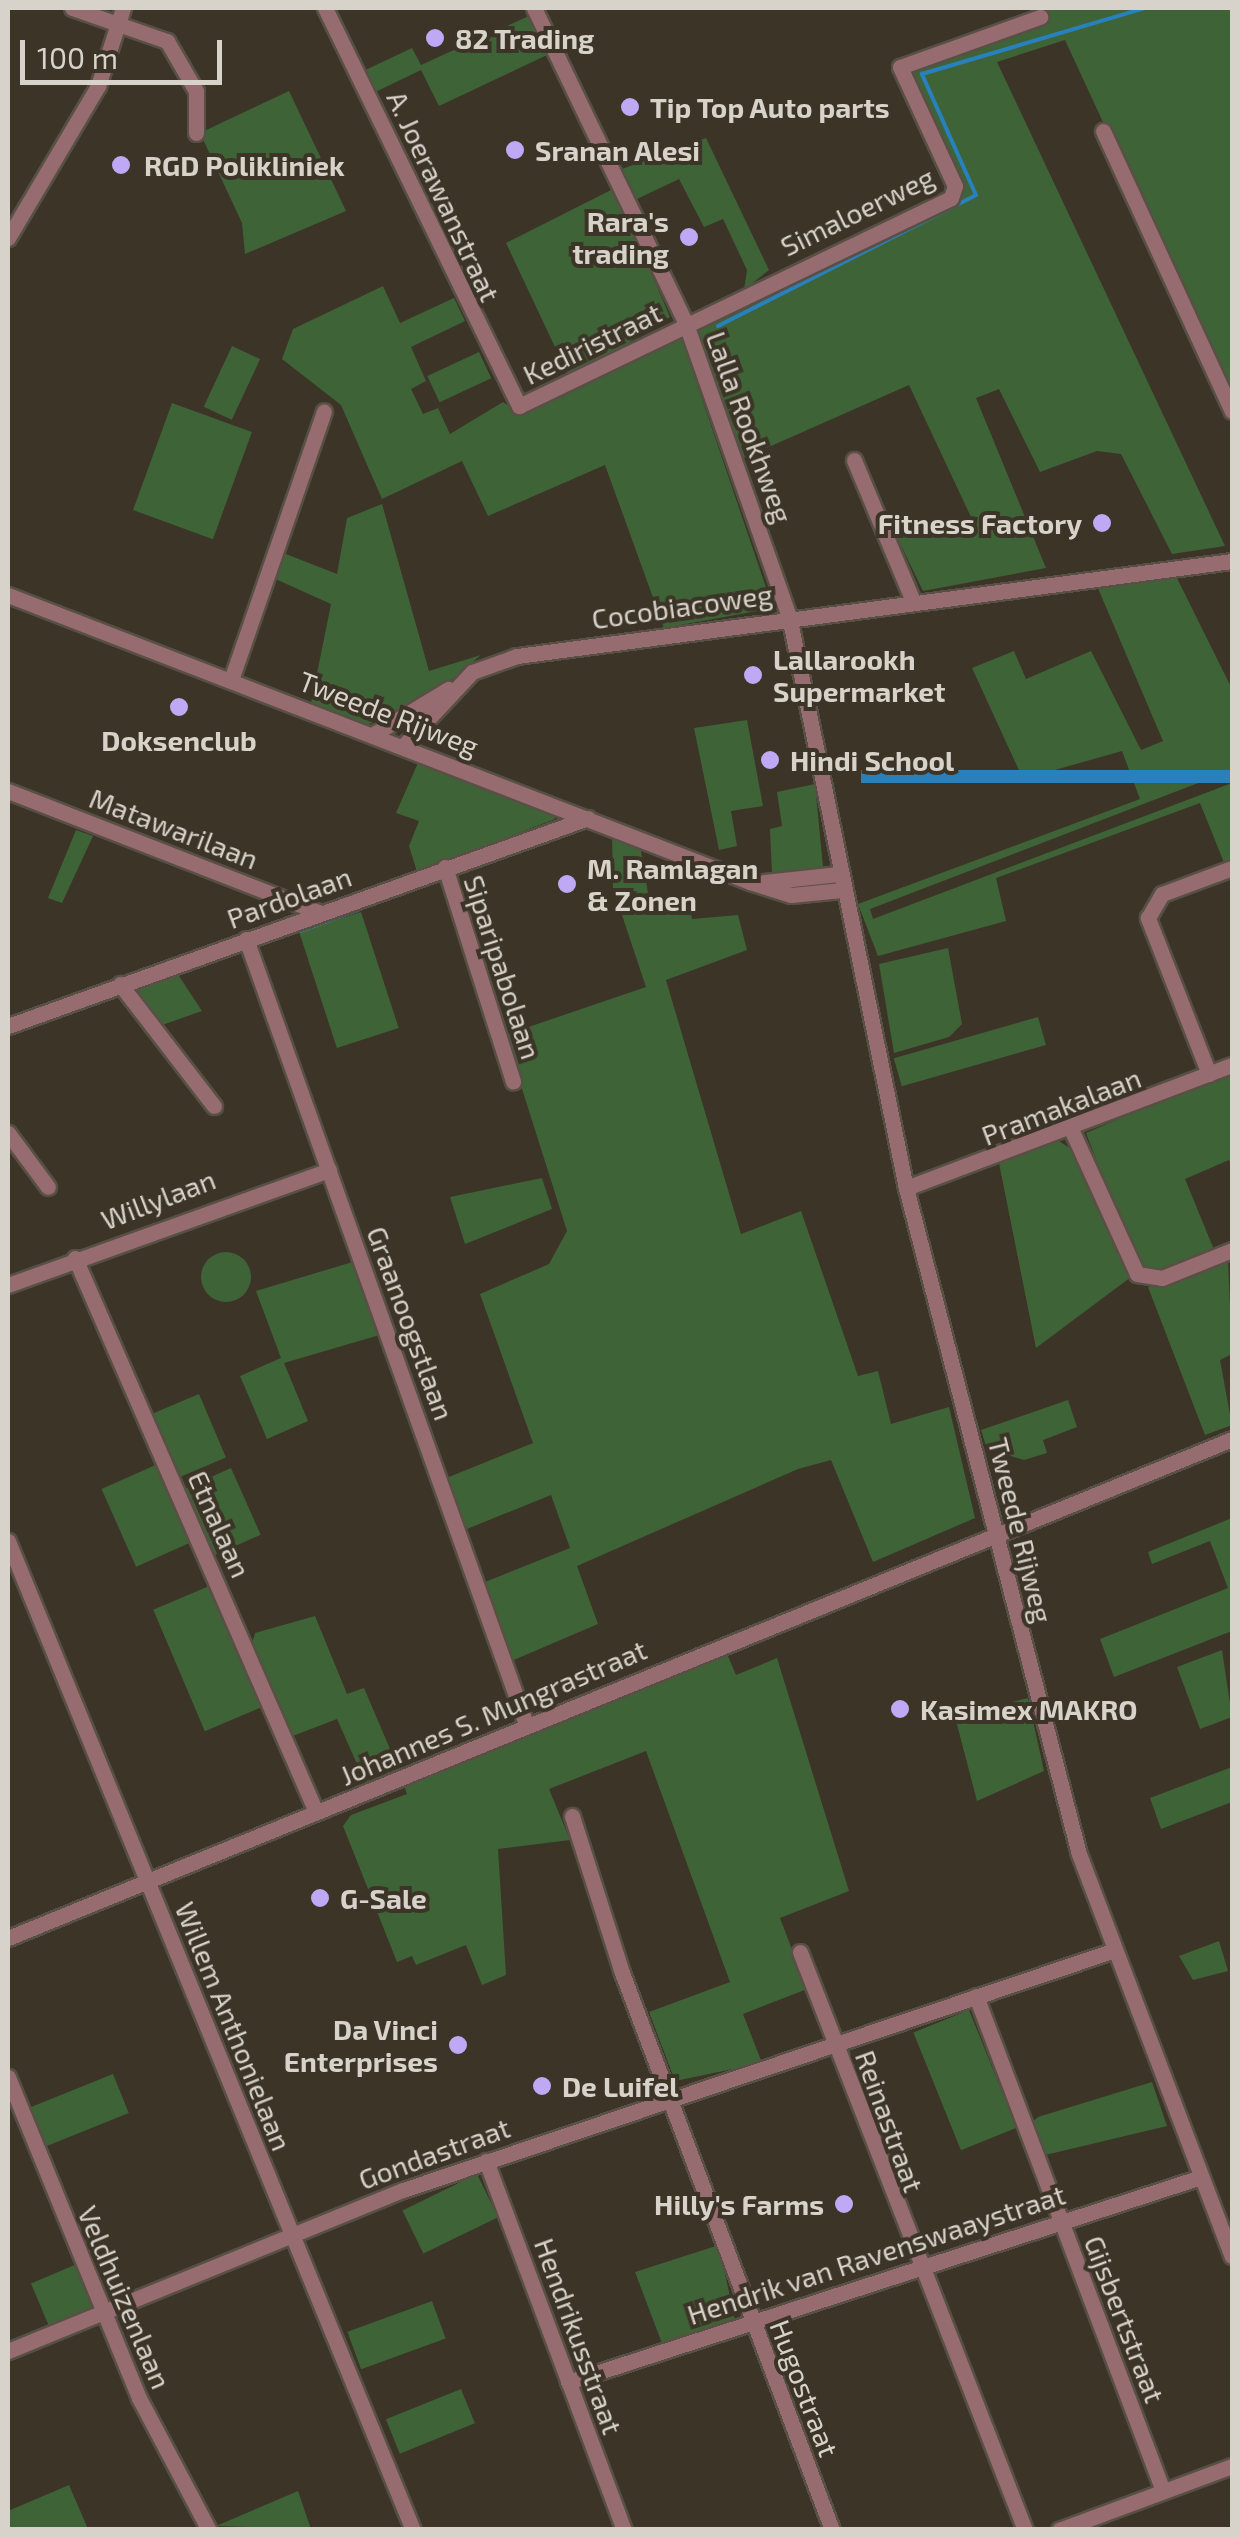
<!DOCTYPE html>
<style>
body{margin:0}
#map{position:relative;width:1240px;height:2537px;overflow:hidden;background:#3c3427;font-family:"Exo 2",sans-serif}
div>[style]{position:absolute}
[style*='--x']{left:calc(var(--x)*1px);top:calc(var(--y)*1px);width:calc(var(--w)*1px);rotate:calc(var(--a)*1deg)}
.green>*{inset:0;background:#3e6337;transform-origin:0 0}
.round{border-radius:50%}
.water>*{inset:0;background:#2881bd;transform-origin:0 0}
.stream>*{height:4px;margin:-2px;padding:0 2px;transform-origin:2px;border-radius:2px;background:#2881bd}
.roads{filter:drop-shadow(2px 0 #585044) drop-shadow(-2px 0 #585044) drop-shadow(0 2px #585044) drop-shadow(0 -2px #585044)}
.minor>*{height:15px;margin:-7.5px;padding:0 7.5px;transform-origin:7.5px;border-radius:7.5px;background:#976c71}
.dots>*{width:28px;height:28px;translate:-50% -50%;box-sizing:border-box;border:5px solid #3c3427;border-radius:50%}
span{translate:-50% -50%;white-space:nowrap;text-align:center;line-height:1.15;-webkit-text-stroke:8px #3c3427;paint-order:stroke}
.poi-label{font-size:28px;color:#d7d2ca;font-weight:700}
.left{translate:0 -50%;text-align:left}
.right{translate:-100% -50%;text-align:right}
.street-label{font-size:28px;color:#d7d2ca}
.frame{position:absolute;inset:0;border:10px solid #d7d2ca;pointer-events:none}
.scale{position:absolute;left:20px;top:40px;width:202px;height:45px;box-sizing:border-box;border:5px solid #d7d2ca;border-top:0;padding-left:12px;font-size:30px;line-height:35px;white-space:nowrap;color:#d7d2ca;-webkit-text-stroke:8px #3c3427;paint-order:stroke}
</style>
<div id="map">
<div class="green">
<i style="clip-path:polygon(1042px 8px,1232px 8px,1232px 401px,1065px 40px,997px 62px,1225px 546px,1172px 554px,1121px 454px,1097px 451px,1040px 472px,999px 389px,976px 398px,1046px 568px,923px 591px,894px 531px,971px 517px,909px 385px,744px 458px,695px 325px,956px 200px,913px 71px,1048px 22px)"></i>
<i style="clip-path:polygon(531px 15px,549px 54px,439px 106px,421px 70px,369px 95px,359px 73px,412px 48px,421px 65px)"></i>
<i style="clip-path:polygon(289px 91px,346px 211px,245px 254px,242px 223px,200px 133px)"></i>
<i style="clip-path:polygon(706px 138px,769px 270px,744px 290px,747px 270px,723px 219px,704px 227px,679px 179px,637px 199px,622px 169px)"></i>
<i style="clip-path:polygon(615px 188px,670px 317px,570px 379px,506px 243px)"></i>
<i style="clip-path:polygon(383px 286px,400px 323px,454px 298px,465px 321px,411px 347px,426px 381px,411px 389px,423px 414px,438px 408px,450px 434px,503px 402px,518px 412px,681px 337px,773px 608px,664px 628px,605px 465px,488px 516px,462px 461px,382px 499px,341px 405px,282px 359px,293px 329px)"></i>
<i style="left:232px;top:346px;width:31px;height:67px;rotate:25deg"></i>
<i style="left:479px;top:352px;width:29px;height:57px;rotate:65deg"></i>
<i style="left:172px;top:403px;width:85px;height:114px;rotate:20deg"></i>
<i style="clip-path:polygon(382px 504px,429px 671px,481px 655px,445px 685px,368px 725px,311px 703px,331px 604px,271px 577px,281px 552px,337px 574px,347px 518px)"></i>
<i style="clip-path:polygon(1176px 576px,1232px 689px,1232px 770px,870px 909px,873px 919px,1232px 783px,1232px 861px,1225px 865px,1200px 803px,996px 878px,1006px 921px,878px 956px,858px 904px,1140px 799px,1122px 751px,1023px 779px,972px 668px,1014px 651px,1026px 679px,1091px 651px,1141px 750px,1163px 741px,1097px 586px)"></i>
<i style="clip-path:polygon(747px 720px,763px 806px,731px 811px,737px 846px,719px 850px,694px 728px)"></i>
<i style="clip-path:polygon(421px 756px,554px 811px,555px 819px,417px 872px,409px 846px,419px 821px,396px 813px)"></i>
<i style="clip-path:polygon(815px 784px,823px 867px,772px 874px,770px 829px,782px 826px,777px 792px)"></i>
<i style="clip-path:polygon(76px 830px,93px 836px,62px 903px,48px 898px)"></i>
<i style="clip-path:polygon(612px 833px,640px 845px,651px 911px,690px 906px,692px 919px,738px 915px,747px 950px,666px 980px,741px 1234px,801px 1211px,858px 1376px,878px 1371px,891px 1424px,949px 1407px,975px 1518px,873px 1562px,831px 1460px,798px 1469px,577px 1566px,598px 1624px,509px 1662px,480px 1584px,570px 1548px,551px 1495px,462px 1531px,444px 1479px,533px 1443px,480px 1294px,549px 1264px,567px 1231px,505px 1035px,646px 987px,613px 888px)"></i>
<i style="left:361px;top:912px;width:122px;height:65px;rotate:72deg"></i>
<i style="clip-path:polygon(948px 948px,962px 1024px,949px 1037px,894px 1053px,879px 964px)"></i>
<i style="clip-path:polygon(175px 970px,202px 1011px,162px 1025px,132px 985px)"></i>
<i style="left:1038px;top:1017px;width:29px;height:150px;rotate:74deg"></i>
<i style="clip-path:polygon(1232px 1070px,1232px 1168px,1229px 1160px,1185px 1179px,1215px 1252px,1164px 1272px,1138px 1269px,1086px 1133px)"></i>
<i style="clip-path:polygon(1056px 1139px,1074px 1151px,1131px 1277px,1036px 1348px,999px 1163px)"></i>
<i style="clip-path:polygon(542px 1178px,552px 1209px,465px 1244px,450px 1197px)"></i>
<i class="round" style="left:201px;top:1252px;width:50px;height:50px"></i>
<i style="clip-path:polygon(1228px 1259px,1232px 1354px,1220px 1360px,1232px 1425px,1205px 1435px,1148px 1287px)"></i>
<i style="clip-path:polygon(356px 1261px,383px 1334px,284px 1363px,308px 1421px,267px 1439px,240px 1376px,281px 1358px,256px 1291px)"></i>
<i style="left:199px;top:1394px;width:69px;height:54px;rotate:67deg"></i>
<i style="clip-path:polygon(1068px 1400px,1077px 1427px,1043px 1440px,1047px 1453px,1024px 1460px,987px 1449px,981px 1430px)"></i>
<i style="left:160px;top:1463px;width:85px;height:64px;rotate:66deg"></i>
<i style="left:231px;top:1468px;width:73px;height:52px;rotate:66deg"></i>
<i style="clip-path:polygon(1232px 1518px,1232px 1631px,1114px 1677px,1100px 1639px,1228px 1588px,1210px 1541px,1152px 1564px,1148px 1552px)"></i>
<i style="left:214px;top:1584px;width:132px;height:66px;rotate:67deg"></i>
<i style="clip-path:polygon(315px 1616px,347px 1694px,364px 1688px,399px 1770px,366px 1784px,337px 1719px,290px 1737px,251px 1648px,255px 1633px)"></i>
<i style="clip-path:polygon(725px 1649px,736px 1675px,777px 1658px,849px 1891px,780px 1918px,807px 1989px,743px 2014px,762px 2063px,675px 2081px,649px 2012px,730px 1982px,646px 1751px,549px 1789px,570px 1840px,498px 1849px,506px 1975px,482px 1985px,466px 1945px,416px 1965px,412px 1956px,397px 1962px,343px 1826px,351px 1815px,407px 1794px,403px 1783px)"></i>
<i style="clip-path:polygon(1222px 1650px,1232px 1717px,1200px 1729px,1177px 1667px)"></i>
<i style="clip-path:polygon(1028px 1698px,1044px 1771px,977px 1801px,955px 1717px)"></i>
<i style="clip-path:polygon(1232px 1767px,1232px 1802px,1161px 1829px,1150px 1798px)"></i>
<i style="clip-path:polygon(1219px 1941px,1228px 1971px,1193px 1980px,1179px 1956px)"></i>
<i style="left:969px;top:2010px;width:127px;height:60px;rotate:68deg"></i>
<i style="left:113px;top:2074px;width:42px;height:93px;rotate:68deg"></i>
<i style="clip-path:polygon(1152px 2082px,1167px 2126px,1041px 2156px,1029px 2125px,1038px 2117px)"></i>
<i style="left:477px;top:2174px;width:48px;height:83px;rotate:64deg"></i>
<i style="clip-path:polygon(719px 2245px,735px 2321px,663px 2346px,635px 2272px)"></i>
<i style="left:77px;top:2264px;width:46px;height:50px;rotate:67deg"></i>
<i style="left:432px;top:2301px;width:40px;height:90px;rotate:70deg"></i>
<i style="left:461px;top:2389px;width:37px;height:81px;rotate:68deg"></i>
<i style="clip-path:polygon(69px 2485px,88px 2529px,8px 2529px,8px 2511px)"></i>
<i style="clip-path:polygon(298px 2491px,311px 2529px,216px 2526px)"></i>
</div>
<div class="water">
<i style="left:1232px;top:770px;width:13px;height:371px;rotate:90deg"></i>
</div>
<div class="stream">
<i style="--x:718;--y:326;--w:289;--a:-26.9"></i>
<i style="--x:976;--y:195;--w:133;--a:-114.1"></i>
<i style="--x:922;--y:74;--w:233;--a:-16.5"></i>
<i style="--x:300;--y:931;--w:62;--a:-19.9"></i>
</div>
<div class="roads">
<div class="minor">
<i style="--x:72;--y:8;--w:101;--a:19.2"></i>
<i style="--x:167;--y:41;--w:58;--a:59.9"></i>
<i style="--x:196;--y:91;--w:42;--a:90"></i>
<i style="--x:325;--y:8;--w:443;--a:64"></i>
<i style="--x:519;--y:406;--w:479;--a:-25.7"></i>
<i style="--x:951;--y:198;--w:13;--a:-72"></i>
<i style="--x:955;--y:186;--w:131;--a:-114.8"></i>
<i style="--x:900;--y:67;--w:149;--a:-19.7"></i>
<i style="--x:534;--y:8;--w:351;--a:64.3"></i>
<i style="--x:686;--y:324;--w:310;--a:70.6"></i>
<i style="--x:789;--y:616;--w:584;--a:78.44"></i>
<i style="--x:906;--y:1188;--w:688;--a:75.44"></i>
<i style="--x:1079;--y:1854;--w:430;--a:69.2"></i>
<i style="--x:1103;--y:131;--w:308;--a:65.3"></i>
<i style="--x:8;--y:238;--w:177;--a:-59.4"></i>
<i style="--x:98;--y:86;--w:82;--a:-72.2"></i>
<i style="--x:854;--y:460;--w:153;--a:67.3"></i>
<i style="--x:8;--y:595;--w:796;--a:21.15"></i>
<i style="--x:750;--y:882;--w:43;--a:17.6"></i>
<i style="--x:791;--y:895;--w:51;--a:-5.6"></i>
<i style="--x:232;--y:677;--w:281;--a:-70.9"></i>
<i style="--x:374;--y:734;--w:87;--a:-31.3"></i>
<i style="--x:404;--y:745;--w:100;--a:-47"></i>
<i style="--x:472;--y:672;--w:48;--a:-19.6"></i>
<i style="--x:517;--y:656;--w:721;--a:-7.57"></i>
<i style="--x:8;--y:791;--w:336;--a:21.3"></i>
<i style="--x:445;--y:867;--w:225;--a:72.4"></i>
<i style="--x:764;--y:882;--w:75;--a:-6.1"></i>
<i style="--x:246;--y:939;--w:833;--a:70.37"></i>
<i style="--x:120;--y:984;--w:154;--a:52.4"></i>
<i style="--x:8;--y:1026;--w:616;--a:-19.73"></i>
<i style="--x:1209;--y:1074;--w:168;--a:-111.4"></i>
<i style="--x:1148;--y:918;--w:28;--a:-60"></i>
<i style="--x:1162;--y:894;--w:75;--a:-20.4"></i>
<i style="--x:1071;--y:1129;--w:159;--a:65.5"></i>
<i style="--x:1137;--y:1274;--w:25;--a:9"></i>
<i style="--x:1162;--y:1278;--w:75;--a:-21.8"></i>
<i style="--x:8;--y:1133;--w:67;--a:53.5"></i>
<i style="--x:906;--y:1188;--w:348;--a:-20.7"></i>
<i style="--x:75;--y:1258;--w:604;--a:66.49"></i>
<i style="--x:8;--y:1285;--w:341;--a:-19.7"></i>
<i style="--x:8;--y:1541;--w:1069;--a:67.73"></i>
<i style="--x:572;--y:1816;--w:162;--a:72.3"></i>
<i style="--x:621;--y:1970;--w:598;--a:69.35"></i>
<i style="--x:8;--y:1938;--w:1322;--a:-22.18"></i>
<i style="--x:800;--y:1952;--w:620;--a:68.73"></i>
<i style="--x:976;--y:1996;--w:529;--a:69.3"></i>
<i style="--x:8;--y:2077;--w:347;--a:67.8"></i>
<i style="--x:139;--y:2398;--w:149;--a:62.1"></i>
<i style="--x:486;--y:2161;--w:394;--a:69.5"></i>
<i style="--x:8;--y:2351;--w:427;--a:-22.2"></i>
<i style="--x:403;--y:2190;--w:751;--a:-18.63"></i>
<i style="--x:568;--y:2382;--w:665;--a:-17.94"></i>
<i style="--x:1059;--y:2530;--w:184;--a:-20.3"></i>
</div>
</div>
<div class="dots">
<i style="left:435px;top:38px;background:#bfa8f4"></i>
<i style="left:630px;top:107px;background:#bfa8f4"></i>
<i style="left:515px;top:150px;background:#bfa8f4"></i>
<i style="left:121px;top:165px;background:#bfa8f4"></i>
<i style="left:689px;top:237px;background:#bfa8f4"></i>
<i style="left:1102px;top:523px;background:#bfa8f4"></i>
<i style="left:753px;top:675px;background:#bfa8f4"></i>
<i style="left:179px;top:707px;background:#bfa8f4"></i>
<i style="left:770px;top:760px;background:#bfa8f4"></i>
<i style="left:567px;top:884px;background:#bfa8f4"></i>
<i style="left:900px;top:1709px;background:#bfa8f4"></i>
<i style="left:320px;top:1898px;background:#bfa8f4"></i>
<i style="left:458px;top:2045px;background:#bfa8f4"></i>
<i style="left:542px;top:2086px;background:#bfa8f4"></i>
<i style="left:844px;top:2204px;background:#bfa8f4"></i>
</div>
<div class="poi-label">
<span class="left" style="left:455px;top:38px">82 Trading</span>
<span class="left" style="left:650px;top:107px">Tip Top Auto parts</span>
<span class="left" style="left:535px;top:150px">Sranan Alesi</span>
<span class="left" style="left:144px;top:165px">RGD Polikliniek</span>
<span class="right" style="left:669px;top:237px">Rara's<br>trading</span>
<span class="right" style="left:1082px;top:523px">Fitness Factory</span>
<span class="left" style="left:773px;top:675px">Lallarookh<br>Supermarket</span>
<span style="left:179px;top:740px">Doksenclub</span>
<span class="left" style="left:790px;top:760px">Hindi School</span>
<span class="left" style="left:587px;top:884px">M. Ramlagan<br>&amp; Zonen</span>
<span class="left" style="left:920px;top:1709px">Kasimex MAKRO</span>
<span class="left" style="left:340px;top:1898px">G-Sale</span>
<span class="right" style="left:438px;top:2045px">Da Vinci<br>Enterprises</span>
<span class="left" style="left:562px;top:2086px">De Luifel</span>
<span class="right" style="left:824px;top:2204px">Hilly's Farms</span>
</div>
<div class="street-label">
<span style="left:444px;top:196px;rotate:65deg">A. Joerawanstraat</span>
<span style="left:857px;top:211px;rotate:-26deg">Simaloerweg</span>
<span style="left:592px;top:343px;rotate:-26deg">Kediristraat</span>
<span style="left:750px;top:427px;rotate:70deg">Lalla Rookhweg</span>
<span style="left:682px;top:606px;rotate:-8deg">Cocobiacoweg</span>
<span style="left:389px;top:713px;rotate:21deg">Tweede Rijweg</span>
<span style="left:174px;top:828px;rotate:21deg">Matawarilaan</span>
<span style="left:289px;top:897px;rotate:-20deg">Pardolaan</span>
<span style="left:503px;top:967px;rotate:72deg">Siparipabolaan</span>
<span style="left:1061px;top:1106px;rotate:-21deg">Pramakalaan</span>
<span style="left:158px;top:1199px;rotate:-21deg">Willylaan</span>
<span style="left:411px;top:1323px;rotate:70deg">Graanoogstlaan</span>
<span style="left:220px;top:1524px;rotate:66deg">Etnalaan</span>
<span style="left:1021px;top:1530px;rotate:76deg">Tweede Rijweg</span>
<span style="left:493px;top:1712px;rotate:-23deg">Johannes S. Mungrastraat</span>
<span style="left:234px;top:2026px;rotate:68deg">Willem Anthonielaan</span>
<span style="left:890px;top:2121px;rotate:70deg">Reinastraat</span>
<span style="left:434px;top:2153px;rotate:-20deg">Gondastraat</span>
<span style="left:876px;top:2254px;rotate:-18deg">Hendrik van Ravenswaaystraat</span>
<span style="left:125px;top:2297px;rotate:67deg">Veldhuizenlaan</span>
<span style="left:1125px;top:2319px;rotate:69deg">Gijsbertstraat</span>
<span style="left:579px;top:2336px;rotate:70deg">Hendrikusstraat</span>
<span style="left:805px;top:2388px;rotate:69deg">Hugostraat</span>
</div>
<div class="frame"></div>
<div class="scale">100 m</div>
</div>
